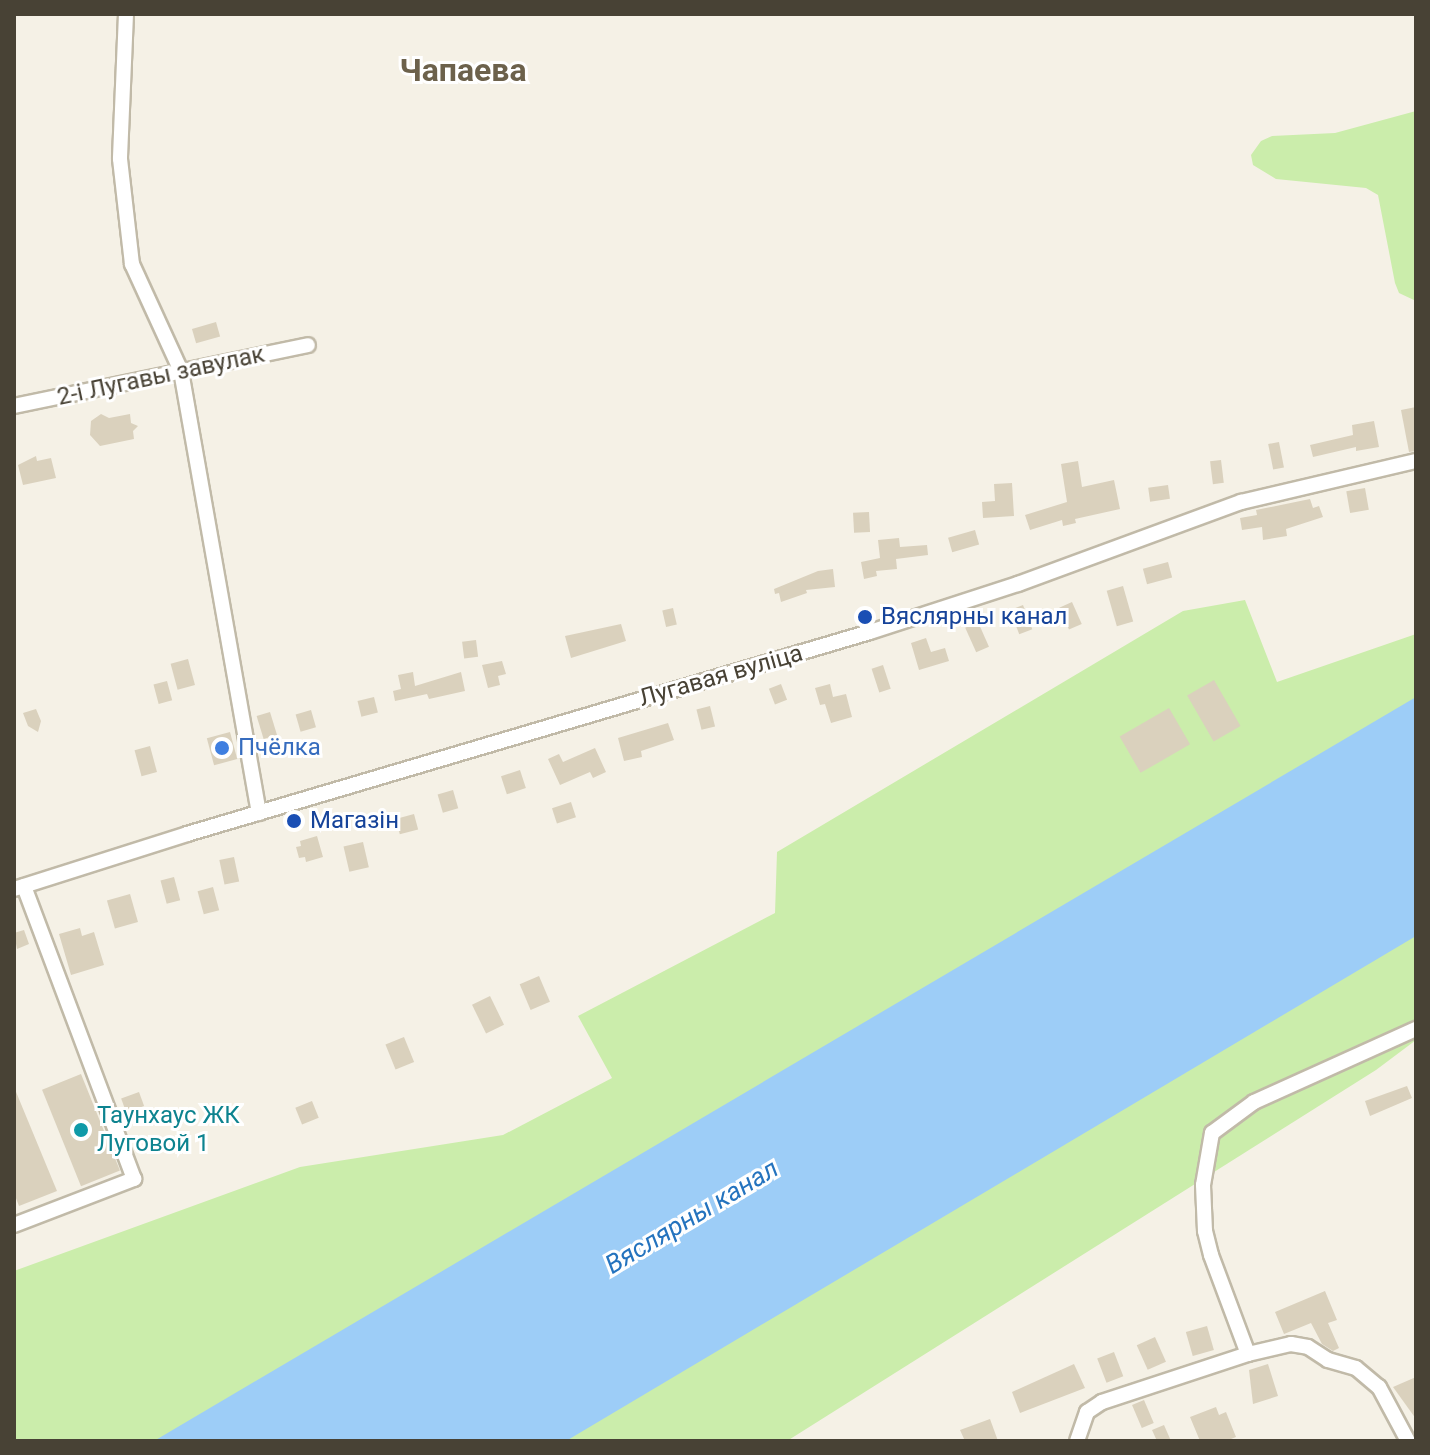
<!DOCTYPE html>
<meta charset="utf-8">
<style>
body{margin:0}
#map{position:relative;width:1430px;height:1455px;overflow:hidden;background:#f5f1e6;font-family:Roboto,sans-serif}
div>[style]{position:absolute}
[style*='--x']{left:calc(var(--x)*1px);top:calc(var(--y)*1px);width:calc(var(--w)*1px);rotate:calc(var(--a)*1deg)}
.green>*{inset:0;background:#cbedab}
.water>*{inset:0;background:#9dcdf7}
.building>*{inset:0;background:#dad1bd;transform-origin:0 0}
.roads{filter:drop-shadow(2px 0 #c1baa8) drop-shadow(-2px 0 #c1baa8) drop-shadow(0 2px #c1baa8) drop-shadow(0 -2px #c1baa8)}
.street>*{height:14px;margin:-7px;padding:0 7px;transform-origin:7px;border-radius:7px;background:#fff}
.dots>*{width:22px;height:22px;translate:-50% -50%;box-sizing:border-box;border:4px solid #fff;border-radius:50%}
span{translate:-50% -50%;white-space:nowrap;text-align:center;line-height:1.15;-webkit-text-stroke:6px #fff;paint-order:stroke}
.street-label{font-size:24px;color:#484235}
.transit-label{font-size:24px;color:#164399}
.left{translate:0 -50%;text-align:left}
.shop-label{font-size:24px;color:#366cbe}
.culture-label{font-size:24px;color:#0d838f}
.water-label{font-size:26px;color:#2473be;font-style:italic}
.district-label{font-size:32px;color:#6c614b;font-weight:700}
.frame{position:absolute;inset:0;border:16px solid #484235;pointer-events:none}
</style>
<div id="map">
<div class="green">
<i style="clip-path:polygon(1416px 111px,1416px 301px,1399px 293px,1395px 283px,1378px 195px,1366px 188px,1276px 179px,1253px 165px,1251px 155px,1261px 141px,1272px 136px,1335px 133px)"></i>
<i style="clip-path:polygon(1245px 600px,1277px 682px,1416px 634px,1416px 1040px,1376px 1070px,787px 1441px,14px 1441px,14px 1271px,300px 1167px,503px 1135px,612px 1078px,578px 1016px,775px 913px,777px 852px,1183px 611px)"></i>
</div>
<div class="water">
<i style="clip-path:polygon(1416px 697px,1416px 936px,566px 1441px,154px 1441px)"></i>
</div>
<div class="building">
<i style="left:216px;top:322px;width:15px;height:25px;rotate:74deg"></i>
<i style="clip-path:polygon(1416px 407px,1416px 451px,1409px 452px,1401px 410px)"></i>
<i style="clip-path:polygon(101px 414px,109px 418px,130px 414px,131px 423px,138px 426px,133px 431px,134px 439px,100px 446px,90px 435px,91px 421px)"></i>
<i style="clip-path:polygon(1374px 421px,1379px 447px,1356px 451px,1356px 447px,1313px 457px,1310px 445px,1353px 435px,1352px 425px)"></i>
<i style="left:1279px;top:442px;width:26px;height:11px;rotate:79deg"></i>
<i style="clip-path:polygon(36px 456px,37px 461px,51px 458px,56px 478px,23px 485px,18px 465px)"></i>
<i style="left:1221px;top:460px;width:23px;height:11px;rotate:83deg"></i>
<i style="clip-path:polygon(1078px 461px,1082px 487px,1114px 480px,1120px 509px,1075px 519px,1076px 523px,1063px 526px,1062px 520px,1030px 530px,1025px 515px,1067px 502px,1061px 464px)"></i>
<i style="clip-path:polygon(1012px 483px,1014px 516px,983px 518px,982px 502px,995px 501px,994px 484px)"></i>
<i style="left:1168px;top:485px;width:14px;height:20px;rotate:82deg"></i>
<i style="left:1365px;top:488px;width:22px;height:19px;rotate:80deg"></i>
<i style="clip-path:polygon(1310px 499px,1313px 508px,1319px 506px,1323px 517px,1286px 529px,1287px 536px,1263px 540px,1262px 527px,1242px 530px,1240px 518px,1257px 515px,1256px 510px)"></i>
<i style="left:869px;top:512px;width:20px;height:16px;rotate:87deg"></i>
<i style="left:975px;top:530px;width:15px;height:28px;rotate:74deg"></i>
<i style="clip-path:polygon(899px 538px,900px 547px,927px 545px,928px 555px,896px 559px,897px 569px,876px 571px,877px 576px,864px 579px,861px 562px,880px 558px,878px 540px)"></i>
<i style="left:1168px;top:562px;width:16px;height:26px;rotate:75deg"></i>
<i style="clip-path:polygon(833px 569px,835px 587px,806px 590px,807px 593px,781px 602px,779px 593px,775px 594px,774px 589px,818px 571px)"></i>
<i style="left:1123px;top:586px;width:37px;height:17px;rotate:74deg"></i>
<i style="left:1072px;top:602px;width:24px;height:14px;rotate:66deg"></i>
<i style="left:1023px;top:605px;width:26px;height:14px;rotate:69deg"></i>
<i style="left:673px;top:608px;width:17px;height:11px;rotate:77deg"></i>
<i style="left:978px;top:622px;width:27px;height:14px;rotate:66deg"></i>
<i style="clip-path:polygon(621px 624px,626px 641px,571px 658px,565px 636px)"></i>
<i style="clip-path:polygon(926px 638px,931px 652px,945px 648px,949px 661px,919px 670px,911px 643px)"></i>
<i style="left:476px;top:640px;width:17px;height:14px;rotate:83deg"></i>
<i style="left:188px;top:659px;width:27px;height:18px;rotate:75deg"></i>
<i style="clip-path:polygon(502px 661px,506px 674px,498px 676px,500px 685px,488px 688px,482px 665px)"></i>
<i style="left:883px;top:665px;width:25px;height:12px;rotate:72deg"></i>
<i style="clip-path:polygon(413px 672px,415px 686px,461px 672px,465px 691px,429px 699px,427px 694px,395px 701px,393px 691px,401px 689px,398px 675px)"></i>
<i style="left:1214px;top:680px;width:53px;height:31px;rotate:60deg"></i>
<i style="left:167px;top:681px;width:20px;height:14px;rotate:75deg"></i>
<i style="left:781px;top:684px;width:17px;height:13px;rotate:69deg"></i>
<i style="clip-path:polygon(830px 684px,833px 697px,846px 694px,852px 717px,831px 723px,825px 704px,820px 705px,815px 688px)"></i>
<i style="left:374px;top:697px;width:16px;height:17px;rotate:76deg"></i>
<i style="left:710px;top:706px;width:21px;height:14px;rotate:76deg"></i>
<i style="left:1169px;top:708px;width:42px;height:57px;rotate:60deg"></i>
<i style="clip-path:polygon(36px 709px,41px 721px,38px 732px,28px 726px,23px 713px)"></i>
<i style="left:311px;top:710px;width:18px;height:16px;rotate:74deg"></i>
<i style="left:270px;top:712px;width:24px;height:14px;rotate:73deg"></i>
<i style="clip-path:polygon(668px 723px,674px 740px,641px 751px,642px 757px,624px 761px,618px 738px)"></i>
<i style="left:230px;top:732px;width:28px;height:24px;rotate:75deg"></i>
<i style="left:150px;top:746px;width:27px;height:16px;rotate:75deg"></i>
<i style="clip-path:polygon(595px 748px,606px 772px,593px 778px,590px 772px,560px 785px,548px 759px,559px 754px,563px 762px)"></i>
<i style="left:520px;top:770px;width:19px;height:20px;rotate:72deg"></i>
<i style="left:453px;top:790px;width:19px;height:16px;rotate:74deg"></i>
<i style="left:571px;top:802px;width:16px;height:20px;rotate:72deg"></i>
<i style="left:414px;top:814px;width:16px;height:19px;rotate:75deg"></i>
<i style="clip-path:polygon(317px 836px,323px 857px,306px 862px,305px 857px,299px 858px,296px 847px,301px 846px,300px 841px)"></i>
<i style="left:363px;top:842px;width:26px;height:20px;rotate:77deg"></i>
<i style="left:234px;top:857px;width:25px;height:15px;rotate:78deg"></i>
<i style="left:174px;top:877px;width:24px;height:14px;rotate:75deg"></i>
<i style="left:213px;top:887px;width:24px;height:16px;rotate:75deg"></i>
<i style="left:130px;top:894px;width:29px;height:24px;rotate:74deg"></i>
<i style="clip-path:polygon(80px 928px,82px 936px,94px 932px,104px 965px,71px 975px,59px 934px)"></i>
<i style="clip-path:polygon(24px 930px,29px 944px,17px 949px,14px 933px)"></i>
<i style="left:539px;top:976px;width:28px;height:21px;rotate:67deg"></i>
<i style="left:490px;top:996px;width:32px;height:20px;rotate:64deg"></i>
<i style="left:404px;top:1037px;width:27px;height:20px;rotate:68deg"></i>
<i style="left:81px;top:1074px;width:104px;height:42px;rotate:68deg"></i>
<i style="clip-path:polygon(1407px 1086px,1412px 1098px,1370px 1116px,1365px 1101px)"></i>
<i style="clip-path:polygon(14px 1087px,57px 1191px,19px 1206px,14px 1193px)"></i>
<i style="left:139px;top:1092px;width:15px;height:19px;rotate:70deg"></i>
<i style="left:312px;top:1101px;width:18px;height:18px;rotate:68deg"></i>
<i style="clip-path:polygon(1325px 1291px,1337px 1320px,1328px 1323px,1339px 1348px,1333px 1351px,1322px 1344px,1311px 1323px,1284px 1334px,1275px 1312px)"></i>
<i style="left:1207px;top:1326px;width:25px;height:22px;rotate:74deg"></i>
<i style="left:1155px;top:1337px;width:27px;height:20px;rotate:66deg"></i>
<i style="left:1114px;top:1352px;width:26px;height:18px;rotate:69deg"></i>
<i style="clip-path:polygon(1074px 1364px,1085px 1388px,1020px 1413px,1012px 1392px)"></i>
<i style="clip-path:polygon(1268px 1364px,1278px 1396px,1253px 1404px,1249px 1370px)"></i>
<i style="clip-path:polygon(1416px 1377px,1416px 1419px,1393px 1387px)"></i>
<i style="left:1144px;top:1400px;width:25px;height:13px;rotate:67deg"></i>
<i style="clip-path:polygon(1216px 1407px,1219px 1415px,1226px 1412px,1236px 1437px,1226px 1441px,1200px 1441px,1190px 1417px)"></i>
<i style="clip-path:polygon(990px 1419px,998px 1441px,965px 1441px,960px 1430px)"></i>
<i style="clip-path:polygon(1164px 1425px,1171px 1441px,1157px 1441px,1152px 1430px)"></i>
</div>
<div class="roads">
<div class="street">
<i style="--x:126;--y:14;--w:145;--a:92.4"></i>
<i style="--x:120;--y:159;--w:106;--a:83.5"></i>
<i style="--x:132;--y:264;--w:118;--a:65.4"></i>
<i style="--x:181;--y:371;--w:449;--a:80"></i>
<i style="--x:14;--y:406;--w:300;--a:-11.7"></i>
<i style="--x:14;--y:889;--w:182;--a:-17.6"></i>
<i style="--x:187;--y:834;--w:712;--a:-16.48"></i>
<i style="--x:870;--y:632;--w:156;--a:-18"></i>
<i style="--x:1018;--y:584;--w:238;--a:-20.2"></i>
<i style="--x:1241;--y:502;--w:180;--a:-13.2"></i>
<i style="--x:14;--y:1225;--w:129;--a:-21"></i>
<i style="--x:134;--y:1179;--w:313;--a:-110.6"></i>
<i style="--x:1248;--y:1354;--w:106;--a:-110.5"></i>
<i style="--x:1211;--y:1255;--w:25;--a:-104"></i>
<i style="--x:1205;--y:1231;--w:46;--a:-92.5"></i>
<i style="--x:1203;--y:1185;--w:53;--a:-80.2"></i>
<i style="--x:1212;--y:1133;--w:52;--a:-36.4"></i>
<i style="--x:1254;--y:1102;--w:178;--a:-24.3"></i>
<i style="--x:1077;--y:1441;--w:31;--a:-71"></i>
<i style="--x:1087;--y:1412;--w:18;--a:-34"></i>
<i style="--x:1102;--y:1402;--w:154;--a:-18.2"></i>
<i style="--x:1248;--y:1354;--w:44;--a:-13.1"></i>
<i style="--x:1291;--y:1344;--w:17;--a:10"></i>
<i style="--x:1308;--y:1347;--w:24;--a:33"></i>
<i style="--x:1328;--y:1360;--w:29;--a:16"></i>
<i style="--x:1356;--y:1368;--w:30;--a:40"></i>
<i style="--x:1379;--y:1387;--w:61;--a:61.8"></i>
</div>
</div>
<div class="dots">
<i style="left:865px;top:617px;background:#1a4fb4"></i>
<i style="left:222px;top:748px;background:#3f7fe0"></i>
<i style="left:294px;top:821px;background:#1a4fb4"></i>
<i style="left:81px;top:1130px;background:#0f9aa8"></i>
</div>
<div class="street-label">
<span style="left:161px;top:376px;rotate:-12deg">2-і Лугавы завулак</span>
<span style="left:721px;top:676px;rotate:-16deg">Лугавая вуліца</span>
</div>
<div class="transit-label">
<span class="left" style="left:881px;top:617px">Вяслярны канал</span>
<span class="left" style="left:310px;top:821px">Магазін</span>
</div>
<div class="shop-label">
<span class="left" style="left:238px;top:748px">Пчёлка</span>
</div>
<div class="culture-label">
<span class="left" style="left:97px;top:1130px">Таунхаус ЖК<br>Луговой 1</span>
</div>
<div class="water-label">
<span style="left:692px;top:1217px;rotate:-31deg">Вяслярны канал</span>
</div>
<div class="district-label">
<span style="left:463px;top:70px">Чапаева</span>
</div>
<div class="frame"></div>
</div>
